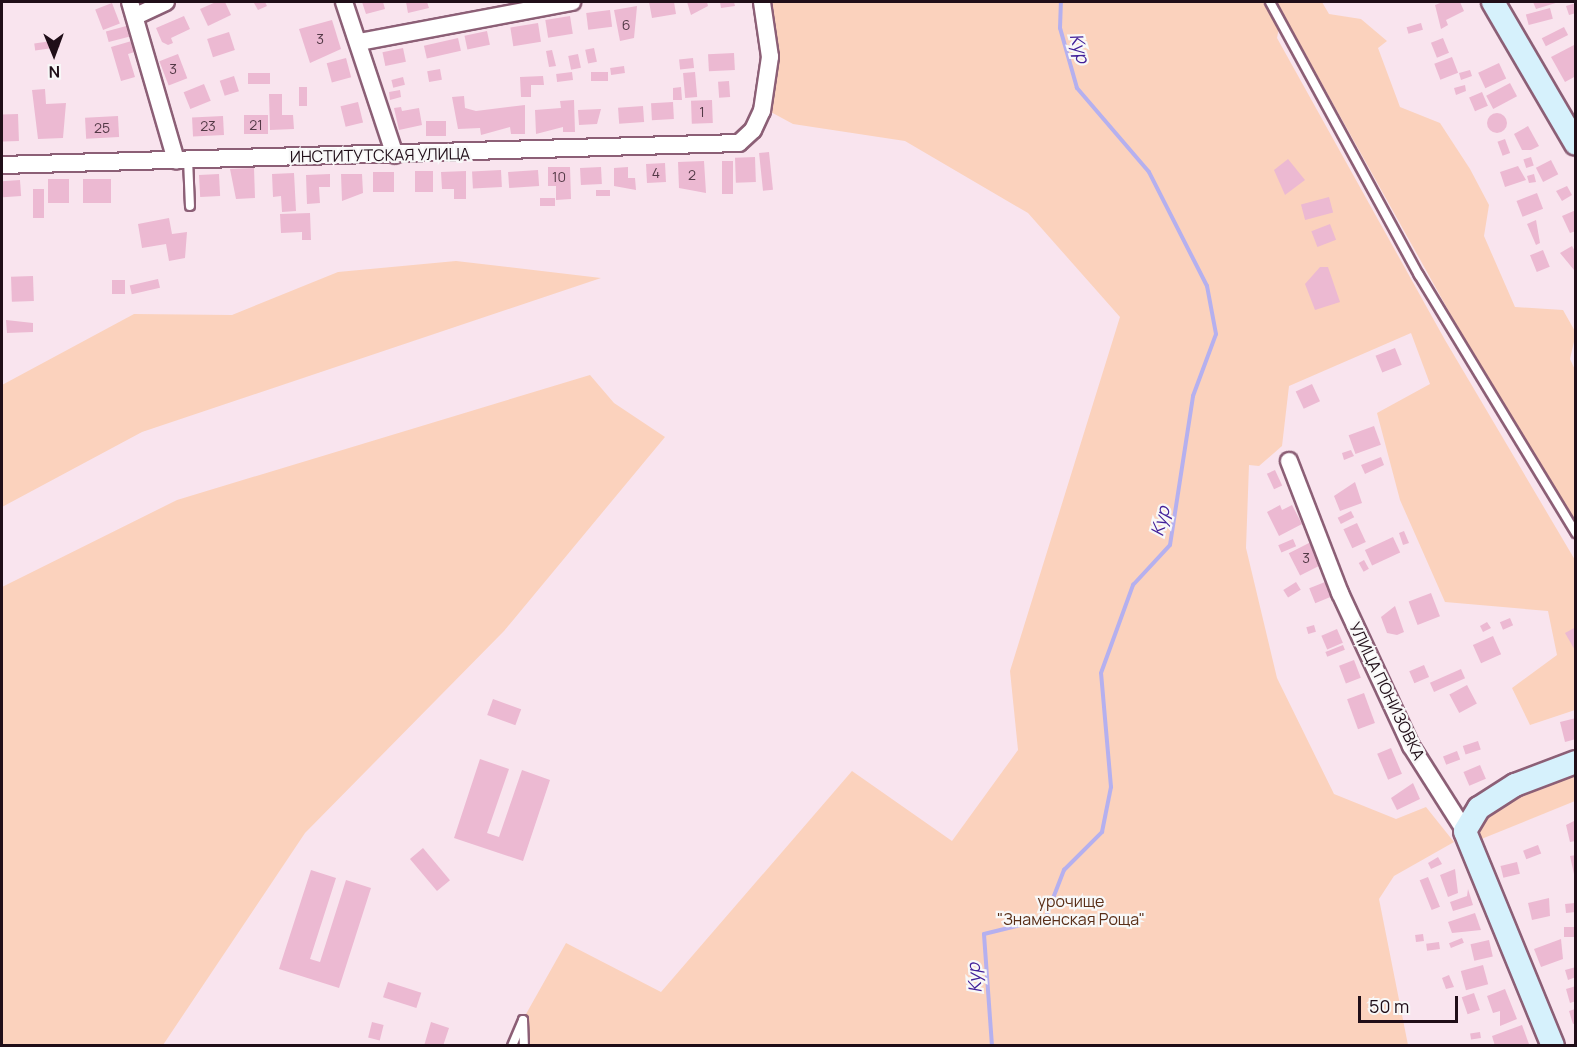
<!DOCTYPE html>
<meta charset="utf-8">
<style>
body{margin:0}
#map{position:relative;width:1577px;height:1047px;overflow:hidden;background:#f9e4ee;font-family:Manrope,sans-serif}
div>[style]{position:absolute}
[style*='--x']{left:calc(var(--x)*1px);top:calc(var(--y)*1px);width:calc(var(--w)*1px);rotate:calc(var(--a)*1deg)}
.green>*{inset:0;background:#fbd2bd}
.stream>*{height:4px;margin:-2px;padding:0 2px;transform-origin:2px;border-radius:2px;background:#b5b0ef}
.building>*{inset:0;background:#ecb9d2;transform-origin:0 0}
.round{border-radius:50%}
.roads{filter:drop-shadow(2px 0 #8c5f76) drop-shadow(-2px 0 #8c5f76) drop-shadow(0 2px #8c5f76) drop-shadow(0 -2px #8c5f76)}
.lane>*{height:8px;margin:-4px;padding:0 4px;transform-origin:4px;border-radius:4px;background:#fff}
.street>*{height:16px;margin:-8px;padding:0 8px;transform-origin:8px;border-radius:8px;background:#fff}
.secondary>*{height:22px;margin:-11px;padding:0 11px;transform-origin:11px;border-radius:11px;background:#d6f1fc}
span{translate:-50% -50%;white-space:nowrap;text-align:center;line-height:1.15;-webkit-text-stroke:4.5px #f8f8f8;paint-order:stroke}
.number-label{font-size:14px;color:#533946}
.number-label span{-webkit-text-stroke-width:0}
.street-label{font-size:16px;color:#200e18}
.park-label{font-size:16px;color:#5a2f18}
.water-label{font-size:18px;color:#432099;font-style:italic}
.frame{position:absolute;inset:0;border:3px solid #200e18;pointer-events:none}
.north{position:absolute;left:24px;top:24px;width:60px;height:60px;-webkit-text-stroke:4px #f8f8f8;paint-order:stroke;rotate:179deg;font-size:16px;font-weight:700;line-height:24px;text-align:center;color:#200e18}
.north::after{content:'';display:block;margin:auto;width:21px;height:27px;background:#200e18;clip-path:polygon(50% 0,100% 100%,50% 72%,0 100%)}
.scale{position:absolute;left:1358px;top:996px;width:100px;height:27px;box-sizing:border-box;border:3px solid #200e18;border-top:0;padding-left:8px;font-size:18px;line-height:21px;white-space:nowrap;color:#200e18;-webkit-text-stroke:4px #f8f8f8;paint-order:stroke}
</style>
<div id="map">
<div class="green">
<i style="clip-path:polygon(768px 2px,1322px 2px,1329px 14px,1361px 19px,1387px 41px,1378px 48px,1400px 107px,1440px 123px,1470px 169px,1489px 205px,1484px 236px,1515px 307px,1563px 310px,1576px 333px,1570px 359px,1576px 372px,1575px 520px,1461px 333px,1282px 12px,1277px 38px,1445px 340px,1575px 560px,1575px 710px,1530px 725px,1512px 688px,1557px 655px,1548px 611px,1445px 602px,1400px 500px,1377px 413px,1430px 384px,1411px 333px,1289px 386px,1282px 446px,1259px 466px,1249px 465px,1246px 548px,1277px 678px,1334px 794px,1396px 819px,1426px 807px,1454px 842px,1394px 876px,1379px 899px,1408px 1045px,508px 1046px,566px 943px,661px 992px,852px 771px,952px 841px,1018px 750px,1010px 671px,1120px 317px,1028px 213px,905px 141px,793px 124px,769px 111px,778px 57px)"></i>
<i style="clip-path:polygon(456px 261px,601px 278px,142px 432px,2px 507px,2px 385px,134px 314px,232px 315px,338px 272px)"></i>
<i style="clip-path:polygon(590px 375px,614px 403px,665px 437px,504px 631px,305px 833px,163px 1045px,2px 1045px,2px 587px,177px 500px)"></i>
<i style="clip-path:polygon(1575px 769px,1575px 801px,1474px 842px,1475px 826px,1521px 789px)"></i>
</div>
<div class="stream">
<i style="--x:992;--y:1046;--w:112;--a:-94.1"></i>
<i style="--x:984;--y:934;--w:63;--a:-13.8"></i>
<i style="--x:1045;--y:919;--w:53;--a:-68.8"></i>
<i style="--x:1064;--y:870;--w:54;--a:-45"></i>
<i style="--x:1102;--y:832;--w:46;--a:-78.7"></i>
<i style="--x:1111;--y:787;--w:114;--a:-95"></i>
<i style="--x:1101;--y:673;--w:94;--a:-70"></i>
<i style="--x:1133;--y:585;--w:54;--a:-47.2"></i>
<i style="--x:1170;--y:545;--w:151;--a:-81.2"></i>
<i style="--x:1193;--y:396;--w:66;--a:-69.6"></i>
<i style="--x:1216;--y:334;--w:49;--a:-100.6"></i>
<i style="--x:1207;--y:286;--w:128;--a:-117"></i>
<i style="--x:1149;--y:172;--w:111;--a:-130.6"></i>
<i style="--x:1077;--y:88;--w:62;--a:-105.8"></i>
<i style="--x:1060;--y:28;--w:26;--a:-88"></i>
</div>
<div class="building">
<i style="clip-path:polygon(216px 2px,225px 2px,231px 15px,208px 26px,200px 9px)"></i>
<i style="clip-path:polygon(265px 2px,267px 6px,258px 10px,254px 3px)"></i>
<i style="clip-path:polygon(362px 2px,383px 2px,385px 9px,366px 14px)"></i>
<i style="clip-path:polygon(406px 2px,427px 2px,429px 8px,408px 13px)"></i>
<i style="clip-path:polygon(649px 2px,674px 2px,676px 14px,652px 18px)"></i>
<i style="clip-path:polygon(687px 2px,707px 2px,708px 6px,691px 15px)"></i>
<i style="clip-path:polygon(720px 2px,734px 2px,735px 6px,721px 8px)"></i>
<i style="clip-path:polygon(1443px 2px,1460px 2px,1464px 11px,1446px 20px,1448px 25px,1441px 29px,1435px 5px)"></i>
<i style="clip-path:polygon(1533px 2px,1559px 2px,1536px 9px)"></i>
<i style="left:112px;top:3px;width:22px;height:18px;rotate:69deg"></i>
<i style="clip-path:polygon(1576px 3px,1576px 13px,1569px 15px,1566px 6px)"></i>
<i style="clip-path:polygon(637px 6px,634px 38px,620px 41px,614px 10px)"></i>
<i style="left:1550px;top:8px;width:11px;height:25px;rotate:75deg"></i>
<i style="left:610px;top:10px;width:17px;height:24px;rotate:83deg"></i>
<i style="clip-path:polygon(184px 16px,190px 29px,171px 38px,173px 43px,168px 45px,162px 42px,156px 28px)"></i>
<i style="left:570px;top:16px;width:18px;height:25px;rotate:81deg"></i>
<i style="clip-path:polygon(332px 20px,341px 49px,310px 63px,299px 29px)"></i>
<i style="left:538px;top:23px;width:19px;height:28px;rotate:81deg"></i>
<i style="left:1421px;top:23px;width:7px;height:15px;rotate:74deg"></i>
<i style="left:130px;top:25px;width:11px;height:25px;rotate:75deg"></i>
<i style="left:1564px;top:27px;width:9px;height:25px;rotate:63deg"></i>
<i style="left:487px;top:31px;width:14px;height:23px;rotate:78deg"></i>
<i style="left:229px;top:32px;width:19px;height:23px;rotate:72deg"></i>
<i style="left:458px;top:38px;width:13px;height:35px;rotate:77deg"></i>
<i style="left:1443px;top:38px;width:16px;height:13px;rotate:68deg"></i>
<i style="left:59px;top:40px;width:7px;height:25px;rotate:82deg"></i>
<i style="clip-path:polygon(135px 40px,138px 51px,128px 54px,135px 77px,121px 81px,111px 47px)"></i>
<i style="clip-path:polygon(1574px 45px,1576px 76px,1565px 82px,1551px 57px)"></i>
<i style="left:403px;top:48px;width:14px;height:21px;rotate:78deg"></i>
<i style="left:594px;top:48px;width:14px;height:9px;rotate:78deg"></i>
<i style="clip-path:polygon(552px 50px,556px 66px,549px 67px,546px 51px)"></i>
<i style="left:734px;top:53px;width:17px;height:26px;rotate:87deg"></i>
<i style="left:178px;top:54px;width:26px;height:20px;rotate:69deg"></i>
<i style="left:578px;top:54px;width:14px;height:10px;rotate:78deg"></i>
<i style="left:1452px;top:57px;width:17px;height:19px;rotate:69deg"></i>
<i style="left:346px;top:58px;width:20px;height:20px;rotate:75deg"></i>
<i style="left:693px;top:58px;width:10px;height:14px;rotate:84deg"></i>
<i style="left:1499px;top:63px;width:17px;height:23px;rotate:65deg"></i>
<i style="left:624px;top:66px;width:7px;height:14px;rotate:82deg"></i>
<i style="left:440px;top:69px;width:11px;height:13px;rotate:80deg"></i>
<i style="clip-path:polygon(1470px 70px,1472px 76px,1461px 80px,1459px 73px)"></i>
<i style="left:572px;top:72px;width:8px;height:16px;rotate:83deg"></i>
<i style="left:608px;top:72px;width:9px;height:17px;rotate:90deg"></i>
<i style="left:695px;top:72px;width:25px;height:12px;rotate:85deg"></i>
<i style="left:270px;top:73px;width:11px;height:22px;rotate:90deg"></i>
<i style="left:234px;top:76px;width:16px;height:15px;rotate:72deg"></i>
<i style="clip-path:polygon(543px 76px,544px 85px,531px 85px,531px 97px,521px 97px,520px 77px)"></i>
<i style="left:403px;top:77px;width:8px;height:12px;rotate:76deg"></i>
<i style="left:729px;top:81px;width:16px;height:11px;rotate:86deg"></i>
<i style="left:1510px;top:83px;width:15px;height:27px;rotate:62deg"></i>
<i style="left:204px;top:84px;width:18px;height:22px;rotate:68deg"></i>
<i style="clip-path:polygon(1465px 85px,1466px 91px,1456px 95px,1454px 88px)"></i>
<i style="left:299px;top:87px;width:8px;height:19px"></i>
<i style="clip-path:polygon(681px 87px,682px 100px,673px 100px,673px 88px)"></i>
<i style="clip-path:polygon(45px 89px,46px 104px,66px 103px,63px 138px,38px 139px,32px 90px)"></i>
<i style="clip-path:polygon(400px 90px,401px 97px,390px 100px,389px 92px)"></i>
<i style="left:1482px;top:92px;width:15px;height:14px;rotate:67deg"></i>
<i style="clip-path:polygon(269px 94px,282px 94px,282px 115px,293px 115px,294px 129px,270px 130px)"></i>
<i style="clip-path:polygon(464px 96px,465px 108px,476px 111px,525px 105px,525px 134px,511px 134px,510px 127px,481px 135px,480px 128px,458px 129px,452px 97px)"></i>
<i style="clip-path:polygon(574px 100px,575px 132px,563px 132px,563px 127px,536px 134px,535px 110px,561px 108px,560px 101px)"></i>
<i style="left:712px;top:100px;width:23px;height:21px;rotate:88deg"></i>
<i style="left:358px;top:102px;width:21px;height:18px;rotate:76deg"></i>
<i style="left:673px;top:102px;width:17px;height:22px;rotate:87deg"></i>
<i style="left:643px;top:106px;width:16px;height:25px;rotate:86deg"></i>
<i style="clip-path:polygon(401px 107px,402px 111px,419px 108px,422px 125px,399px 130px,394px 108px)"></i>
<i style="clip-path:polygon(601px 109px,597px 124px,579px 125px,578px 110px)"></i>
<i class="round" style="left:1487px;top:113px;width:20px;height:20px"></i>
<i style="left:18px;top:114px;width:27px;height:16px;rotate:88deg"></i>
<i style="left:268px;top:115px;width:19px;height:24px;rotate:90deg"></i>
<i style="left:118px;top:116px;width:21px;height:33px;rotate:87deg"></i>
<i style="left:223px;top:116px;width:19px;height:31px;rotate:87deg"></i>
<i style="left:446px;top:121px;width:15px;height:20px;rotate:90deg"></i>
<i style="clip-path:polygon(1528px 126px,1539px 146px,1531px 150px,1522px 150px,1514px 134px)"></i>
<i style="left:1505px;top:139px;width:15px;height:8px;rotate:70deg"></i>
<i style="left:769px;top:152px;width:38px;height:10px;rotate:84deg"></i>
<i style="left:755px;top:157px;width:25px;height:20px;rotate:88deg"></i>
<i style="left:1531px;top:157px;width:9px;height:8px;rotate:72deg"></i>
<i style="clip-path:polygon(1288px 159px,1305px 180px,1285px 195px,1274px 170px)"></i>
<i style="left:1551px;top:160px;width:16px;height:17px;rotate:63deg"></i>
<i style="clip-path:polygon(704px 161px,706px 193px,679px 188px,678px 162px)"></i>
<i style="left:722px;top:161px;width:11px;height:33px"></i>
<i style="left:665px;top:163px;width:19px;height:19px;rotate:87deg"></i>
<i style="clip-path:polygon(1518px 166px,1526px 180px,1505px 187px,1500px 172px)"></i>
<i style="clip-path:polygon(548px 167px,570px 167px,571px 199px,556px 200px,556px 186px,548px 186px)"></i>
<i style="left:601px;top:167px;width:17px;height:21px;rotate:87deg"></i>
<i style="clip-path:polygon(628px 167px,628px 178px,635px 178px,636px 190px,614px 186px,614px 168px)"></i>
<i style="clip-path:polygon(254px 168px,255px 198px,236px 199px,230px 169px)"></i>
<i style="left:501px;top:170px;width:17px;height:29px;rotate:87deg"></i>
<i style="left:538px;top:170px;width:16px;height:30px;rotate:86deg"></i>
<i style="left:433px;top:171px;width:21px;height:18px;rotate:90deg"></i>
<i style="clip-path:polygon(466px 171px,466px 199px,454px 199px,454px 189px,442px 189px,441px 172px)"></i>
<i style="left:373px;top:172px;width:21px;height:20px"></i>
<i style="clip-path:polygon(294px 173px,296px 211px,282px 212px,281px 196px,273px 197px,272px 174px)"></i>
<i style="left:219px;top:174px;width:22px;height:20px;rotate:87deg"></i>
<i style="clip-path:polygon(330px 174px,330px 187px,319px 187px,320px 203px,307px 204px,306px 175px)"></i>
<i style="clip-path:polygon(341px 174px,362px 174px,363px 193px,342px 201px)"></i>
<i style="clip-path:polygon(1534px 174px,1536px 182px,1529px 183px,1527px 176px)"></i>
<i style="left:48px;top:179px;width:21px;height:24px"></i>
<i style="left:111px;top:179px;width:24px;height:28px;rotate:90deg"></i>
<i style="left:20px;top:180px;width:16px;height:18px;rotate:86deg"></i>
<i style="clip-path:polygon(1567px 186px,1572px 195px,1562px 201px,1556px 191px)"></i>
<i style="left:33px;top:189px;width:11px;height:29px"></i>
<i style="left:596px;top:190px;width:14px;height:6px"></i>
<i style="left:1537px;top:193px;width:17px;height:22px;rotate:69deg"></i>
<i style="left:1329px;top:197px;width:16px;height:29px;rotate:75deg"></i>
<i style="left:555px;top:198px;width:8px;height:15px;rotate:90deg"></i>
<i style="clip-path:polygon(1576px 210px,1576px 231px,1570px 233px,1562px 216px)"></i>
<i style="clip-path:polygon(310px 213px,311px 240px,302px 240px,302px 232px,281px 233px,280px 214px)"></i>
<i style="clip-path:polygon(169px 218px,172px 234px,187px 232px,185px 258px,169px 261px,166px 244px,142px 248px,138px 224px)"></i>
<i style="clip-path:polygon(1536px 220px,1540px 243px,1536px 245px,1527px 224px)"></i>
<i style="left:1330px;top:224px;width:17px;height:20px;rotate:69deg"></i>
<i style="clip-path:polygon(1572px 246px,1576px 253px,1574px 270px,1560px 253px)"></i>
<i style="left:1543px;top:250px;width:18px;height:14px;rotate:68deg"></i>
<i style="clip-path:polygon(1320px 267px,1328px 267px,1340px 302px,1315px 310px,1305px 284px)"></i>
<i style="left:33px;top:276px;width:25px;height:22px;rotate:88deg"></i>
<i style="left:158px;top:279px;width:9px;height:29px;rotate:77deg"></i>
<i style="left:125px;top:280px;width:14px;height:13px;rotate:90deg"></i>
<i style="clip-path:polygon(6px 320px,33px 323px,33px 332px,7px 333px)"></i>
<i style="left:1395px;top:348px;width:18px;height:21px;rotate:68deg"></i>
<i style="left:1312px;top:384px;width:19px;height:18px;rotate:65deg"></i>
<i style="left:1374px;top:426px;width:20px;height:27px;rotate:70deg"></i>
<i style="clip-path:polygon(1351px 450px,1354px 456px,1344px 460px,1342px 453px)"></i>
<i style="clip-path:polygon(1381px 457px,1384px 465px,1365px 474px,1361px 465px)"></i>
<i style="left:1275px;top:470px;width:17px;height:9px;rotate:65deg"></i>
<i style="clip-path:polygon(1355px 482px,1362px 503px,1340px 511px,1334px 496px)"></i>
<i style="clip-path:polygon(1280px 505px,1282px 510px,1292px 505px,1302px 524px,1279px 536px,1267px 512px)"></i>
<i style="left:1351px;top:511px;width:7px;height:15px;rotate:63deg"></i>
<i style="left:1357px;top:523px;width:21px;height:15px;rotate:65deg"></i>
<i style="clip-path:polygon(1404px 531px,1409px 543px,1403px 545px,1399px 533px)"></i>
<i style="left:1393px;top:537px;width:17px;height:31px;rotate:65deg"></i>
<i style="left:1293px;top:539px;width:8px;height:16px;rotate:67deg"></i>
<i style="left:1311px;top:542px;width:25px;height:25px;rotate:63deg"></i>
<i style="left:1364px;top:560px;width:10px;height:6px;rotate:61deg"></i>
<i style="left:1296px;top:582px;width:9px;height:15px;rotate:58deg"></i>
<i style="left:1325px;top:582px;width:16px;height:17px;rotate:68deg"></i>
<i style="left:1431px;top:593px;width:25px;height:24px;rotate:69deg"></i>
<i style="clip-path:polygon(1395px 606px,1404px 632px,1397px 635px,1387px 633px,1381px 617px)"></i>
<i style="left:1510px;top:618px;width:8px;height:11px;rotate:67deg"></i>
<i style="clip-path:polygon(1487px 622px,1491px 628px,1483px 632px,1480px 626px)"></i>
<i style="left:1314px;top:625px;width:7px;height:8px;rotate:74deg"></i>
<i style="clip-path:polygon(1576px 627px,1576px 652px,1565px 633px)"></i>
<i style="left:1337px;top:629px;width:15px;height:17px;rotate:67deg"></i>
<i style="left:1493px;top:636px;width:20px;height:22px;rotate:66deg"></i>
<i style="left:1343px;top:645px;width:5px;height:19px;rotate:68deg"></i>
<i style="left:1354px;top:660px;width:19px;height:16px;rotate:69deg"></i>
<i style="left:1424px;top:665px;width:13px;height:16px;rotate:67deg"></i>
<i style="left:1461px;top:669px;width:10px;height:34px;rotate:66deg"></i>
<i style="left:1467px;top:685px;width:21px;height:20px;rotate:62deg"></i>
<i style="left:1364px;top:693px;width:32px;height:18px;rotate:70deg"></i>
<i style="left:493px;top:699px;width:30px;height:17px;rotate:20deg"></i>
<i style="clip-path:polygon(1576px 718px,1576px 739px,1565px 742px,1560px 722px)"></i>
<i style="left:1478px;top:741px;width:9px;height:16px;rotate:72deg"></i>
<i style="left:1391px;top:748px;width:28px;height:15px;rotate:67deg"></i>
<i style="left:1457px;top:751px;width:9px;height:15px;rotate:69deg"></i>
<i style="clip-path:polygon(480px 759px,509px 769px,487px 833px,499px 837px,522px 770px,550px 780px,523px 861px,454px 838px)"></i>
<i style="left:1480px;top:765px;width:15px;height:18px;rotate:67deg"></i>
<i style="clip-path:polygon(1413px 783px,1420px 799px,1397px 810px,1391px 798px)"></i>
<i style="clip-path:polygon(1576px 820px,1576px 841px,1570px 842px,1566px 825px)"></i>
<i style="left:1538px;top:845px;width:9px;height:16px;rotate:69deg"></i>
<i style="left:423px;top:848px;width:42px;height:17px;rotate:50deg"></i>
<i style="clip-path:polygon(1576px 855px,1576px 874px,1574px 874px,1570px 856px)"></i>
<i style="clip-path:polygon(1438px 857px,1442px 864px,1431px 869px,1428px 863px)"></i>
<i style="left:1517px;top:862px;width:12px;height:17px;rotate:76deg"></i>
<i style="clip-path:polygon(1455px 869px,1458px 893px,1448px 897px,1440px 875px)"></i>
<i style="clip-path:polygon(311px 870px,336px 878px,310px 959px,320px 962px,346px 880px,371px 888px,339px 988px,279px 969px)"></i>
<i style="left:1428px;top:877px;width:32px;height:9px;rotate:68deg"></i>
<i style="clip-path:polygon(1468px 889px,1473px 905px,1453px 911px,1450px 902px,1467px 896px)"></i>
<i style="clip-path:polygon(1549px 898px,1550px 916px,1532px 920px,1528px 903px)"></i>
<i style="left:1575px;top:903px;width:9px;height:10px;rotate:84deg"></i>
<i style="clip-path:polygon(1475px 913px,1481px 930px,1452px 933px,1448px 922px)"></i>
<i style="left:1564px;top:927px;width:12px;height:10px"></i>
<i style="left:1423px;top:934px;width:7px;height:8px;rotate:82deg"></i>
<i style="left:1462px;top:938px;width:5px;height:14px;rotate:68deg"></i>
<i style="clip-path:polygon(1561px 939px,1563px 959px,1541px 967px,1534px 949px)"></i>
<i style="left:1489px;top:940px;width:17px;height:19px;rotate:77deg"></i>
<i style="left:1439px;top:942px;width:7px;height:13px;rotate:82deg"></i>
<i style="left:1483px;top:965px;width:20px;height:23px;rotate:75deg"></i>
<i style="clip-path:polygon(1576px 967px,1576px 977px,1568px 980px,1565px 970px)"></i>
<i style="clip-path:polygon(1449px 975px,1454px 987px,1446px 989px,1442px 978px)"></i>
<i style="left:388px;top:982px;width:35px;height:16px;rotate:18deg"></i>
<i style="clip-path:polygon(1576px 986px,1576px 1001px,1570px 1003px,1566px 989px)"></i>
<i style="clip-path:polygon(1505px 989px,1517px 1019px,1500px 1026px,1500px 1011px,1493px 1013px,1487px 996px)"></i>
<i style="left:1474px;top:993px;width:18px;height:13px;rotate:71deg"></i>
<i style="clip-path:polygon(1575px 1009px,1576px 1023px,1573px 1024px,1569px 1011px)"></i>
<i style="left:372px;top:1022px;width:12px;height:16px;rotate:14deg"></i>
<i style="clip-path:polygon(431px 1022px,449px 1028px,443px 1046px,424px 1046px)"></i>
<i style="clip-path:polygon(1522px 1025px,1529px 1044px,1495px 1046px,1492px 1036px)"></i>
<i style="left:1480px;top:1032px;width:6px;height:10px;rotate:81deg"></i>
</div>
<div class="roads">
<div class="lane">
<i style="--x:1270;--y:2;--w:311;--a:61.4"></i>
<i style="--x:1419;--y:275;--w:302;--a:58.7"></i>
<i style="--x:188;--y:159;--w:47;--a:87.6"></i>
<i style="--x:512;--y:1046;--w:28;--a:-67"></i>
<i style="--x:523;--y:1020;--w:26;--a:88"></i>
</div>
<div class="street">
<i style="--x:130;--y:2;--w:165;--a:73.8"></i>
<i style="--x:344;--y:2;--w:161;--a:71.6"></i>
<i style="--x:136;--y:16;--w:33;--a:-25"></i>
<i style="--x:360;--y:42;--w:216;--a:-10.7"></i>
<i style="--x:2;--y:165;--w:737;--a:-1.71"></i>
<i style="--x:739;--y:143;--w:19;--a:-43"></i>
<i style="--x:753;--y:130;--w:21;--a:-65"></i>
<i style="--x:762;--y:111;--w:55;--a:-81.6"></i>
<i style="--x:770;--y:57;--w:56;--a:-98.3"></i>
<i style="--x:1289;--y:461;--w:142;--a:68.9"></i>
<i style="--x:1340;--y:593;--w:169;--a:65.1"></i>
<i style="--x:1411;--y:746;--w:101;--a:57.6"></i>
</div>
<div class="secondary">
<i style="--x:1493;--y:2;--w:164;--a:59.7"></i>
<i style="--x:1553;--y:1046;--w:232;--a:-112.3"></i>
<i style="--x:1465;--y:831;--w:27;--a:-59"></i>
<i style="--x:1479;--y:808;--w:43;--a:-32.6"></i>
<i style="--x:1515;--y:785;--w:65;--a:-20.7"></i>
</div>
</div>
<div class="number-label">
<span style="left:626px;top:25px">6</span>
<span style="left:320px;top:39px">3</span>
<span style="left:173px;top:69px">3</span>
<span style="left:702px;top:112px">1</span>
<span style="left:256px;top:125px">21</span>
<span style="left:208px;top:126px">23</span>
<span style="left:102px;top:128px">25</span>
<span style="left:656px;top:173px">4</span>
<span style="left:692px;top:175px">2</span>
<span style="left:559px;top:177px">10</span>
<span style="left:1306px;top:558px">3</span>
</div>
<div class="street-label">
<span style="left:380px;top:155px;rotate:-1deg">ИНСТИТУТСКАЯ УЛИЦА</span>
<span style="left:1387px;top:691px;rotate:64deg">УЛИЦА ПОНИЗОВКА</span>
</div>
<div class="park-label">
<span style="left:1071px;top:910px">урочище<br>"Знаменская Роща"</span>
</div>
<div class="water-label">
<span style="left:1080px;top:48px;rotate:74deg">Кур</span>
<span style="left:1160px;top:521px;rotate:-76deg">Кур</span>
<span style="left:974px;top:978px;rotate:-94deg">Кур</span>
</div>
<div class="frame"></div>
<div class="north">N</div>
<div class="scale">50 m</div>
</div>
